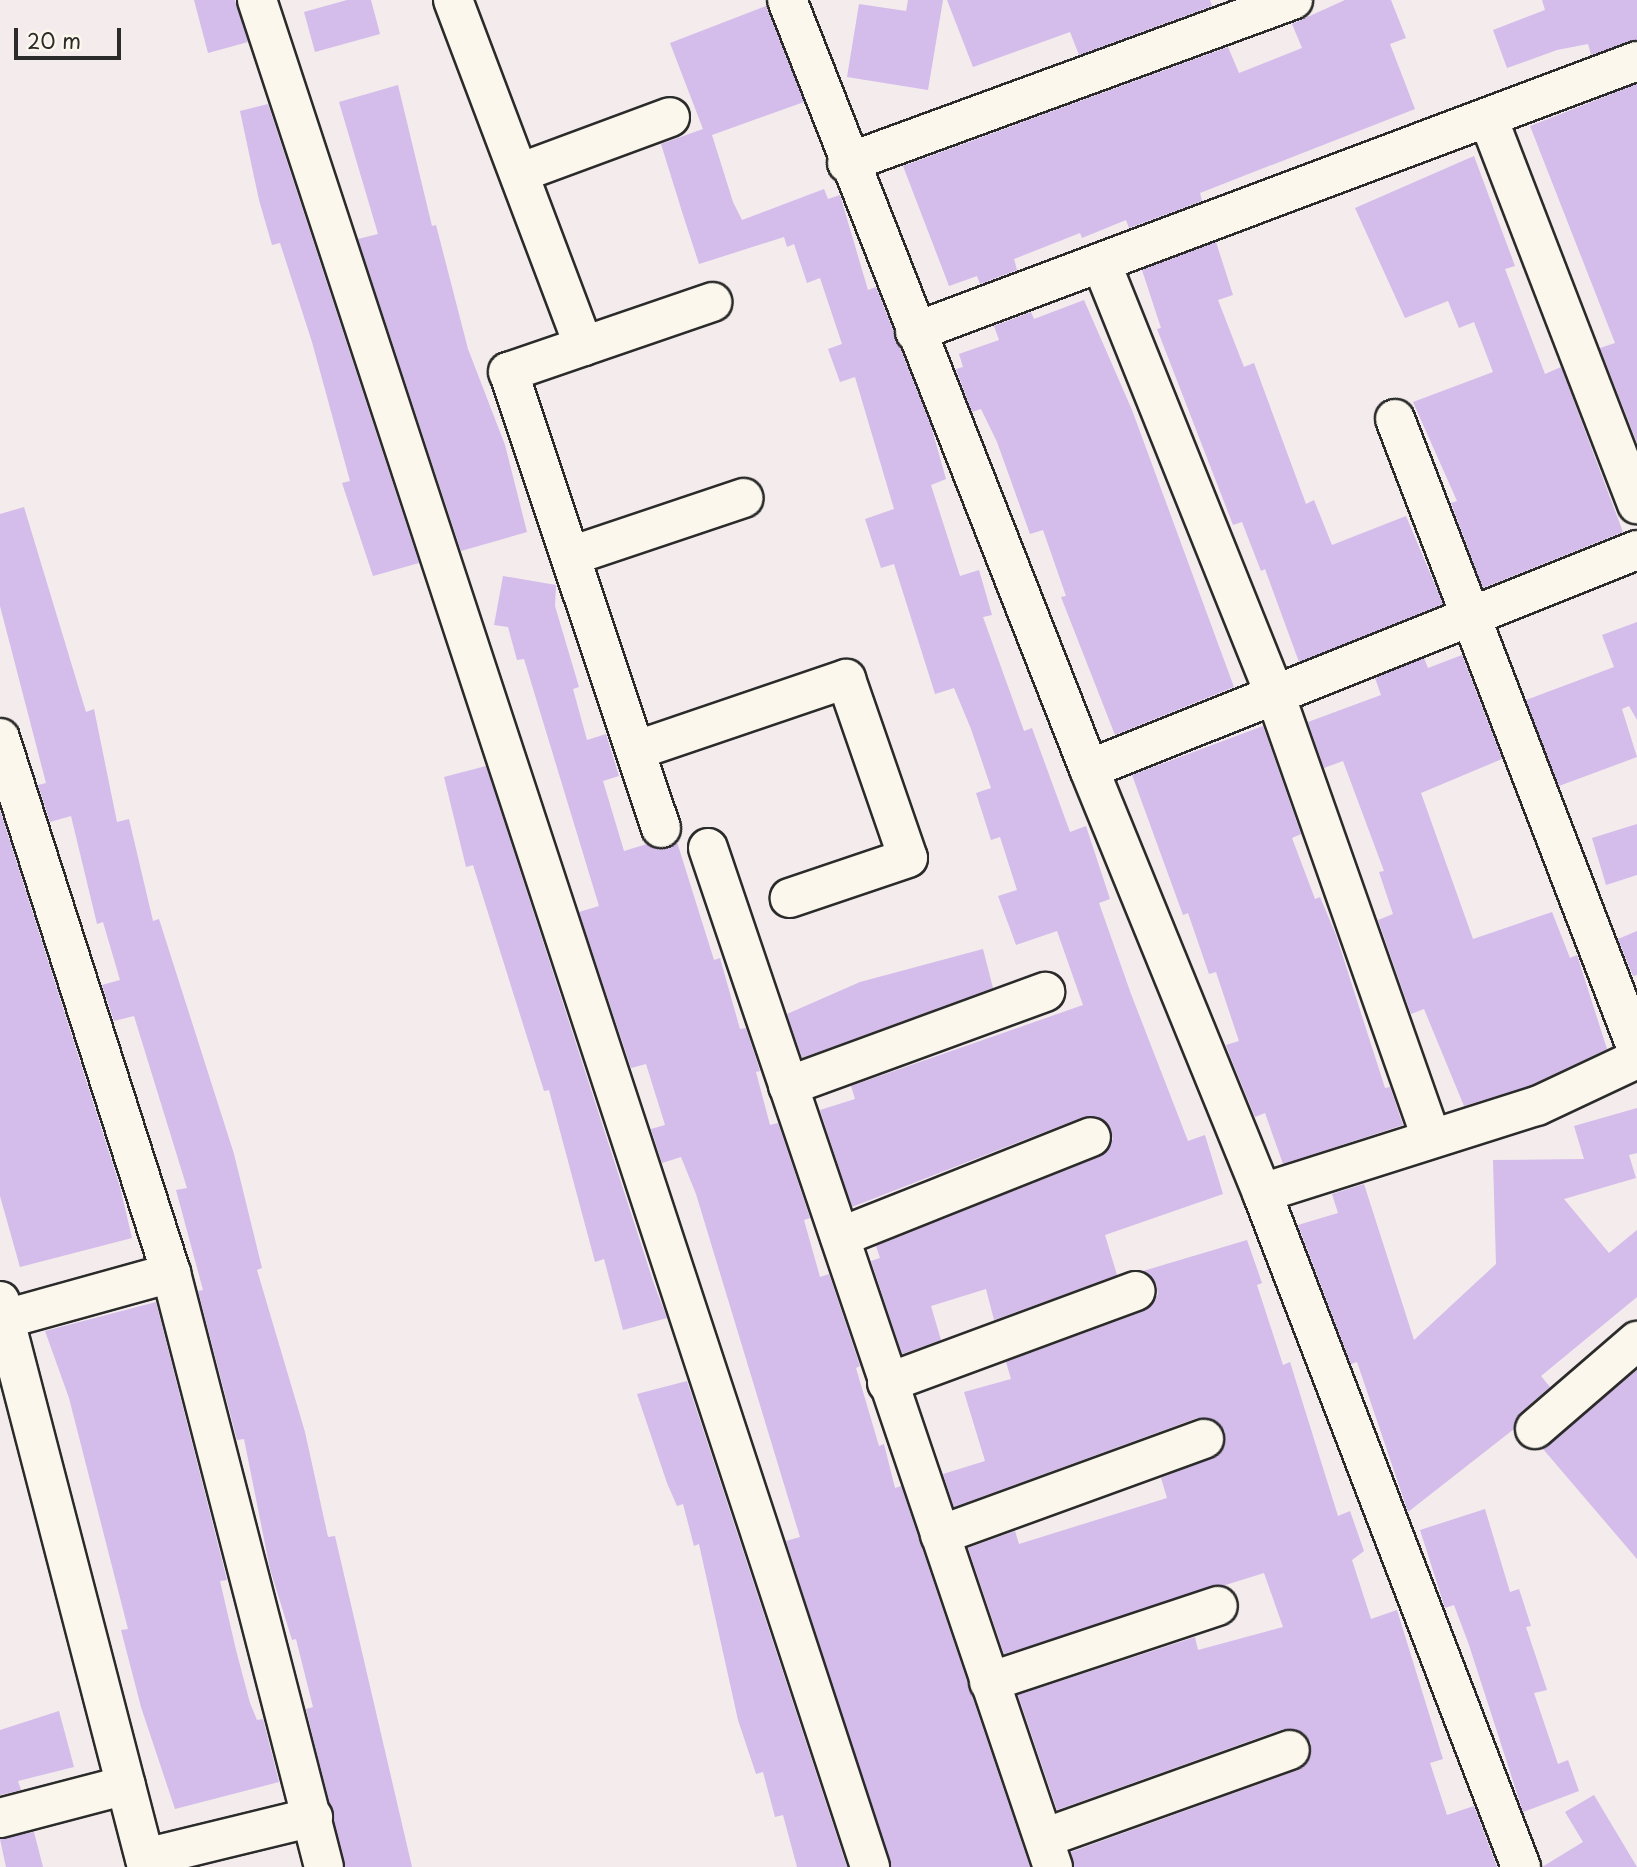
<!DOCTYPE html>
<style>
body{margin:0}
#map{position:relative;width:1637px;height:1867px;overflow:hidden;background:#f3ebec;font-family:"Playpen Sans",sans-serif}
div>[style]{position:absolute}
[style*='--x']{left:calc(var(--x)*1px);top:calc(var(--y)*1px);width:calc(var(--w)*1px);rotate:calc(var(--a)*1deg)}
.building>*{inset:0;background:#d4bceb}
.roads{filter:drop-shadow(2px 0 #2b2b2b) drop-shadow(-2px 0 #2b2b2b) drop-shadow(0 2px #2b2b2b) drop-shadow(0 -2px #2b2b2b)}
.minor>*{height:38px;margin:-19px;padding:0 19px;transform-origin:19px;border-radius:19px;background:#fbf7ec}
span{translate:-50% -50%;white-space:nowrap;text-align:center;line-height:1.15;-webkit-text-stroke:6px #fbf7ec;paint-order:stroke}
.scale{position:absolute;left:14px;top:28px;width:107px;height:32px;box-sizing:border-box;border:4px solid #2b2b2b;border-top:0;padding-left:9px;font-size:21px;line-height:24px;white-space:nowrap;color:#2b2b2b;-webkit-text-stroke:5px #fbf7ec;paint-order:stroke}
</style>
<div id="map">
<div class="building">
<i style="clip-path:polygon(194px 0,235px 0,248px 42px,208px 53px)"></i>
<i style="clip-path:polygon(347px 0,371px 0,380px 34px,315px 52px,304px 12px)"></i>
<i style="clip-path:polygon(908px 0,943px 0,928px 90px,847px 77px,859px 4px,906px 11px)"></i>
<i style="clip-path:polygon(947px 0,1210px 0,1212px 6px,1079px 55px,1070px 32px,973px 67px)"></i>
<i style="clip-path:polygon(1345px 0,1391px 0,1406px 38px,1390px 44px,1415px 109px,1200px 193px,1202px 201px,1129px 228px,1126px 220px,1082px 238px,1080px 233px,1014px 259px,1017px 270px,980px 284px,977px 276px,949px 286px,903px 166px,1228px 47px,1239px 73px,1302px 48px,1292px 24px)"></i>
<i style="clip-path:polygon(1542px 0,1637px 0,1637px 40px,1591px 55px,1588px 44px,1557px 50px,1507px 68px,1493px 30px,1545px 10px)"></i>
<i style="clip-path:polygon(766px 6px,804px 102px,712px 135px,733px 202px,742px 220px,824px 189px,828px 199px,840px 195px,868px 290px,876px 287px,931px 426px,946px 479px,931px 485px,960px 576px,979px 570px,992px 615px,983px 617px,1024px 731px,1032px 728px,1070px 832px,1086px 826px,1110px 899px,1099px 903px,1131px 994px,1188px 1141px,1205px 1135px,1223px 1194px,1105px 1235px,1117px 1275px,994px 1320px,986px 1289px,931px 1306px,941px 1340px,902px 1354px,871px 1261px,880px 1258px,876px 1246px,1099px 1157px,1113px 1139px,1104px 1119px,1083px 1117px,852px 1207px,820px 1110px,855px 1099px,851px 1086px,1083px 1005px,1057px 931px,1016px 945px,998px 896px,1017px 890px,1000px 837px,991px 840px,976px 793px,991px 788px,971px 729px,954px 688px,935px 694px,894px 564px,881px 568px,865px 519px,894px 509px,855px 377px,840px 382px,828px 349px,842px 344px,820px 278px,807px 283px,794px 244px,787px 247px,784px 237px,699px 264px,684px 218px,661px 144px,703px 129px,670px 43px)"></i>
<i style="clip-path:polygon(1637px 84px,1637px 443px,1600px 348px,1615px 343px,1530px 126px)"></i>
<i style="clip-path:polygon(398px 85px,432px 226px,436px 225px,468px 349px,505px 445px,527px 532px,461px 551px,358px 239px,378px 234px,339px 102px)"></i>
<i style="clip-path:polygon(268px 104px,419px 563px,373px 576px,342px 483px,350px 481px,312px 342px,280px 243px,272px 245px,259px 200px,240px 111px)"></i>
<i style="clip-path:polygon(1474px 156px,1515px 266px,1505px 269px,1545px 374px,1561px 367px,1623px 532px,1483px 588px,1451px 503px,1457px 501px,1413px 402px,1493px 372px,1474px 322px,1459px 328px,1448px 301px,1405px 318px,1355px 208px)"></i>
<i style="clip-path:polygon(1216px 242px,1233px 295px,1218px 300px,1244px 367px,1254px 363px,1306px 504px,1314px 500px,1332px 545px,1406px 516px,1443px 604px,1299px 662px,1265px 569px,1261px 571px,1242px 522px,1233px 525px,1157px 329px,1161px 328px,1142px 270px)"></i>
<i style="clip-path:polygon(1084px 300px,1132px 410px,1234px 687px,1115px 735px,1061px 597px,1066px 596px,1043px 530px,1030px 534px,997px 442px,981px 409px,972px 412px,956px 369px,963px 367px,959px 354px,999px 340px,994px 326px,1031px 312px,1034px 319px)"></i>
<i style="clip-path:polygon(24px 507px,86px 712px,94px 709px,117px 822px,129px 819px,153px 921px,159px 919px,234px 1154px,262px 1268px,257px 1270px,305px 1432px,328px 1537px,335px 1536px,412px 1867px,345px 1867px,306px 1709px,313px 1707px,296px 1639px,292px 1640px,270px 1569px,244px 1439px,237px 1440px,198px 1291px,203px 1290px,176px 1190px,187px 1188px,134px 1016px,114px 1021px,102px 985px,120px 980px,103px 922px,97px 924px,71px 816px,50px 822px,38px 785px,46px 783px,0 606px,0 514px)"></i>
<i style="clip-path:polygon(503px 576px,556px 585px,555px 606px,579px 687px,573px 689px,587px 740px,606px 734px,619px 776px,603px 781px,624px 851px,647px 844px,667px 849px,677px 842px,714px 960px,720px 958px,740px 1029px,746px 1028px,760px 1071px,756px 1072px,770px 1125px,778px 1123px,810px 1218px,804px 1220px,820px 1277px,829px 1274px,860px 1366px,856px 1368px,879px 1446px,884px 1444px,895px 1488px,901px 1486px,1030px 1867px,891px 1867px,786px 1541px,800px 1537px,696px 1194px,681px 1157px,662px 1163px,651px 1129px,665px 1125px,646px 1064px,631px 1068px,579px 912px,599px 906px,524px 659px,517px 660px,508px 627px,494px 625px)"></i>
<i style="clip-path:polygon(1637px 622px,1637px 720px,1629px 706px,1622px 709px,1637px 757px,1559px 786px,1526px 700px,1614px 667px,1602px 635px)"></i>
<i style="clip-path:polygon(1462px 655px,1502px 759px,1421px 793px,1473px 939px,1552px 912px,1570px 958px,1577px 955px,1607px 1049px,1529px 1086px,1464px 1106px,1424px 1009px,1411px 1014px,1378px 920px,1393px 914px,1379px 872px,1384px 871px,1343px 761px,1324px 768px,1308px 722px,1381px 695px,1375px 678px,1424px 658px,1428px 668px)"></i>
<i style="clip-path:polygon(1263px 726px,1301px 834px,1292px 838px,1315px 899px,1320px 897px,1336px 935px,1385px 1088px,1390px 1087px,1403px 1125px,1283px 1164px,1265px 1113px,1255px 1117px,1230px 1056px,1226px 1045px,1239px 1041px,1216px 972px,1209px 974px,1188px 913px,1183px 915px,1132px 775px)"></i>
<i style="clip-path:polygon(486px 766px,654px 1284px,667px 1318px,623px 1330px,604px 1259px,595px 1262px,549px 1090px,544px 1091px,473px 865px,466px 867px,444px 777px)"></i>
<i style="clip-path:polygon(0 810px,120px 1187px,132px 1238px,20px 1267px,0 1196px)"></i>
<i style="clip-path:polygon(1637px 824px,1637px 875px,1606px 885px,1592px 838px)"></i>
<i style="clip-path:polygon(1637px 931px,1637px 975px,1633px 976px,1618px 939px)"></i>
<i style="clip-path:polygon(983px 949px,993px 988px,802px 1058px,787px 1014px,860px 982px)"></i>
<i style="clip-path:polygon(1637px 1108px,1637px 1153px,1629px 1155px,1636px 1178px,1564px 1199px,1609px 1253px,1637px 1230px,1637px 1297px,1541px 1376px,1550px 1387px,1520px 1413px,1514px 1429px,1408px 1512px,1357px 1362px,1351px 1364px,1298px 1225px,1338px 1213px,1332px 1194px,1364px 1184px,1414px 1340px,1496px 1264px,1493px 1160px,1584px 1159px,1574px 1126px)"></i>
<i style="clip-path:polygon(1247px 1240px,1262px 1283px,1257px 1285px,1283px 1365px,1290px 1362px,1338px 1516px,1350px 1511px,1364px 1551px,1352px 1560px,1371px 1619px,1397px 1610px,1443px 1759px,1430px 1763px,1447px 1815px,1474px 1806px,1497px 1867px,1074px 1867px,1071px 1852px,1298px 1770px,1307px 1764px,1311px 1743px,1304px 1733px,1283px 1729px,1057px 1810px,1018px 1695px,1195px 1637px,1198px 1650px,1283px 1627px,1264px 1573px,1004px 1654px,968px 1548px,1015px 1531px,1019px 1544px,1167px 1498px,1161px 1478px,1220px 1454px,1225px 1432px,1217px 1422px,1197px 1418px,954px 1507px,943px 1474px,985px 1461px,964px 1392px,1011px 1379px,1006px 1362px,1144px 1311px,1158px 1294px,1156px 1283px,1143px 1271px)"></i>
<i style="clip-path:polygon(156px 1302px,227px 1580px,220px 1581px,236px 1650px,250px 1703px,257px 1720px,263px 1719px,279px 1782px,175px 1809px,141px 1707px,121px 1630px,128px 1629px,69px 1398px,45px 1331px)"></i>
<i style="clip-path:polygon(1637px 1370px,1637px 1559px,1543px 1449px)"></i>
<i style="clip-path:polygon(687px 1381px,718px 1475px,847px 1867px,797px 1867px,783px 1815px,775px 1817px,763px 1772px,756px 1774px,738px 1720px,699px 1544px,694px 1546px,683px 1504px,677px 1506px,667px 1483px,637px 1394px)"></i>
<i style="clip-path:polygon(1485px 1509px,1510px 1592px,1519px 1589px,1531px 1626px,1526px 1627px,1547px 1690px,1534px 1693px,1558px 1764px,1568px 1760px,1579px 1791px,1523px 1812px,1469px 1645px,1454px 1605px,1445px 1608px,1420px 1530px)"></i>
<i style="clip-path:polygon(59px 1711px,74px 1767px,18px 1781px,21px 1790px,0 1795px,0 1730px)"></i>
<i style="clip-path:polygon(1594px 1795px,1637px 1867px,1542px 1867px,1583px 1842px,1565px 1812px)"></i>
<i style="clip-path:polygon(34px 1832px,43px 1867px,6px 1867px,0 1839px)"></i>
</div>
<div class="roads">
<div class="minor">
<i style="--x:257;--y:0;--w:1965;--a:71.82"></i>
<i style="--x:453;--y:0;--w:370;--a:69.3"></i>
<i style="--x:787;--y:0;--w:826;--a:68.56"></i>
<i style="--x:1089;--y:769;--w:458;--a:67.8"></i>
<i style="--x:1262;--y:1193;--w:722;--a:68.98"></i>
<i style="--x:1488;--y:118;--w:414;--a:68.9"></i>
<i style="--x:847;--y:163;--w:475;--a:-20.1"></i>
<i style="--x:519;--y:173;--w:161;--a:-20.3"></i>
<i style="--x:1102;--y:265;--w:466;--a:68.1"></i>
<i style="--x:1276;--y:697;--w:467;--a:70.6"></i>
<i style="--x:915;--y:332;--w:771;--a:-20.57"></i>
<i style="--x:1395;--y:419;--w:675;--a:68.99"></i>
<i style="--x:571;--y:556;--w:182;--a:-18.6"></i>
<i style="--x:0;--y:738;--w:562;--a:72.27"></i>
<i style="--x:171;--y:1273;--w:613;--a:75.56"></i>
<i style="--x:637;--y:750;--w:221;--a:-18.8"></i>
<i style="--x:846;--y:679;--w:189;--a:70.9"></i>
<i style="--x:908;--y:858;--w:125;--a:161.3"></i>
<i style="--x:1089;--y:769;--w:590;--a:-21.78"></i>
<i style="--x:661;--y:828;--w:481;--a:-108.5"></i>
<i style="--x:508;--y:372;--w:216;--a:-18.9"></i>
<i style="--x:708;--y:848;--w:1076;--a:71.3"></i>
<i style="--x:788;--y:1086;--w:274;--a:-20.1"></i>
<i style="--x:1262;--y:1193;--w:288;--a:-17.6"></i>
<i style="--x:1537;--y:1106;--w:110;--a:-25.2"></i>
<i style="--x:840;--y:1237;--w:270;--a:-21.7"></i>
<i style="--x:0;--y:1301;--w:585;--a:75.44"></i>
<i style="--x:23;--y:1314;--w:154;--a:-15.5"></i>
<i style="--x:887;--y:1383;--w:265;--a:-20.3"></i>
<i style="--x:1535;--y:1429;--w:135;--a:-40.8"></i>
<i style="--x:940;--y:1535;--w:281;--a:-20"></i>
<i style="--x:989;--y:1682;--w:241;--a:-18.4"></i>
<i style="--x:0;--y:1818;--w:130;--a:-14.7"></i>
<i style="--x:1044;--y:1838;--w:261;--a:-19.7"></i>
<i style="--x:145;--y:1858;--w:173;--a:-13.7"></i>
</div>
</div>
<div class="scale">20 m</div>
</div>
